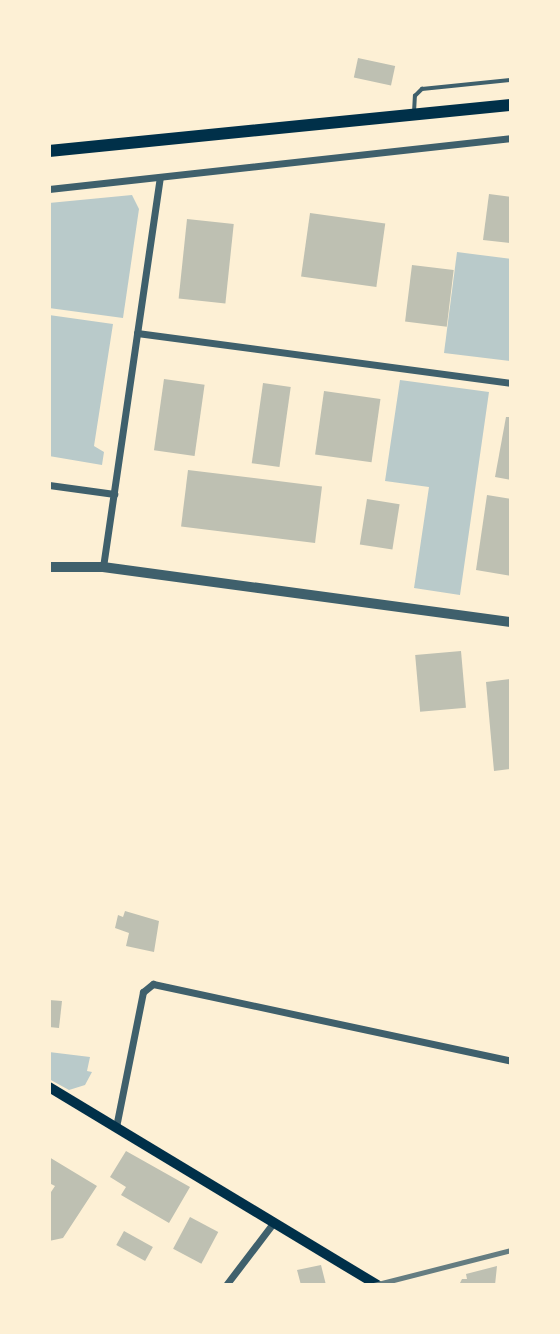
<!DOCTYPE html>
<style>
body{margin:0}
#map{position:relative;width:560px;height:1334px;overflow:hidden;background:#fdf0d5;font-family:Literata,serif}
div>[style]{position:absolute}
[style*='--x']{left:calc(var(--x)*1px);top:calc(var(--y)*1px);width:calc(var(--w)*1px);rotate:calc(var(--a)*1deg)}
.green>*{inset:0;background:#b9caca}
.building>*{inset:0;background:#bec0b2;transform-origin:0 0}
.service>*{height:3.5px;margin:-1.75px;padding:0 1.75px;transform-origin:1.75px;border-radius:1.75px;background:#3f606c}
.minor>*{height:7px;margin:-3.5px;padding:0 3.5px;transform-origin:3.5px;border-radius:3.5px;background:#3f606c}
.tertiary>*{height:10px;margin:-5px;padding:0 5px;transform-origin:5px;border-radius:5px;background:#3f606c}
.secondary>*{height:10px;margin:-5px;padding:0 5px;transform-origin:5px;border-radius:5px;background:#003049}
.primary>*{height:12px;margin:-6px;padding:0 6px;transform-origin:6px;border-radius:6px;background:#003049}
.rail>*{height:4.5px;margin:-2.25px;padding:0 2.25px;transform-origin:2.25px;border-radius:2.25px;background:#657d81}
span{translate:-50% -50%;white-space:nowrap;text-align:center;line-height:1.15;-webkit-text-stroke:7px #fdf0d5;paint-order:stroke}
.frame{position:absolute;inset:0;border:51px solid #fdf0d5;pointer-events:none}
</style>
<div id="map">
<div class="green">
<i style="clip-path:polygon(132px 195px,139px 209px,123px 318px,49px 308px,49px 203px)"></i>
<i style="clip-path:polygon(457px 252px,511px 259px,511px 361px,444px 353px)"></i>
<i style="clip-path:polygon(49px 315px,113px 324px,94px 446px,104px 452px,102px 465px,49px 456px)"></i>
<i style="clip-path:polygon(400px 380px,489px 392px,460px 595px,414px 588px,429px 487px,385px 481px)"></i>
<i style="clip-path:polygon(49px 1052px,90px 1057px,87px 1071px,92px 1072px,85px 1085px,69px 1090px,49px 1079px)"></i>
</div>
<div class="building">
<i style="left:358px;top:58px;width:38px;height:20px;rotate:12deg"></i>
<i style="clip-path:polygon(489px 194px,511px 197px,511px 243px,483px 240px)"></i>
<i style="left:310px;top:213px;width:76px;height:64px;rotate:8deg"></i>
<i style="left:187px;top:219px;width:47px;height:80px;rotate:6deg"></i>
<i style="left:412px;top:265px;width:42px;height:57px;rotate:7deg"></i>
<i style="left:164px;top:379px;width:41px;height:72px;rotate:8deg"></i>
<i style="left:263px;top:383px;width:28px;height:81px;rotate:8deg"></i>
<i style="left:324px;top:391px;width:57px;height:64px;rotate:8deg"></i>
<i style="clip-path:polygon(506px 417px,511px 417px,511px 480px,495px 477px)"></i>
<i style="left:188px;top:470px;width:135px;height:57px;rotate:7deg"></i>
<i style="clip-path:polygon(487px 495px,511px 499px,511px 576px,476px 570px)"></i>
<i style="left:367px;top:499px;width:33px;height:46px;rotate:9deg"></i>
<i style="left:461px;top:651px;width:57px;height:46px;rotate:85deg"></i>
<i style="clip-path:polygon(511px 679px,511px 769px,494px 771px,486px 682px)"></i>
<i style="clip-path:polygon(125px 911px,159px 921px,154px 952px,126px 946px,129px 933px,115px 928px,118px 915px,123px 917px)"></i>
<i style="clip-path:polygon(49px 1000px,62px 1001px,59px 1028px,49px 1027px)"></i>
<i style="clip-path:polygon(126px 1151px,190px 1187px,169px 1223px,121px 1195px,126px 1187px,110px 1177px)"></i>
<i style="clip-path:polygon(49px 1157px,97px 1186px,63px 1238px,49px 1241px,49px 1195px,55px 1186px,49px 1183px)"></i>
<i style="left:190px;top:1217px;width:32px;height:36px;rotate:28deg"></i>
<i style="left:124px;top:1231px;width:33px;height:16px;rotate:29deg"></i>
<i style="clip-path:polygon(321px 1265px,326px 1285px,301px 1285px,297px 1270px)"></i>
<i style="clip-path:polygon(497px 1266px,495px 1285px,459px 1285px,462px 1279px,467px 1279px,466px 1274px)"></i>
</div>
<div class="service">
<i style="--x:414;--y:113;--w:17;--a:-87"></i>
<i style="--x:415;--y:96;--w:10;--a:-45"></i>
<i style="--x:422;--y:89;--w:89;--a:-5.8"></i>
</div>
<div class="minor">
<i style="--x:49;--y:189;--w:465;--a:-6.3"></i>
<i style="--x:137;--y:333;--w:377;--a:7.6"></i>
<i style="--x:49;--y:485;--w:66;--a:7.9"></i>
<i style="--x:103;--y:567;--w:394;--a:-81.7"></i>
<i style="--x:116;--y:1127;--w:138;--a:-78.7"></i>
<i style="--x:143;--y:992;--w:13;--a:-39"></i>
<i style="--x:153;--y:984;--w:366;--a:12.1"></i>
<i style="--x:226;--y:1285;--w:79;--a:-52.7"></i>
</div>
<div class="tertiary">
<i style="--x:49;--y:567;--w:54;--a:0"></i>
<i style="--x:103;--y:567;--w:412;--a:7.7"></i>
</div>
<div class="secondary">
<i style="--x:49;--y:1087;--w:383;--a:31.1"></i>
</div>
<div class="primary">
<i style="--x:49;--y:151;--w:464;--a:-5.7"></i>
</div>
<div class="rail">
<i style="--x:374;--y:1285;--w:141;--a:-14.3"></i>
</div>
<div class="frame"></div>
</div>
